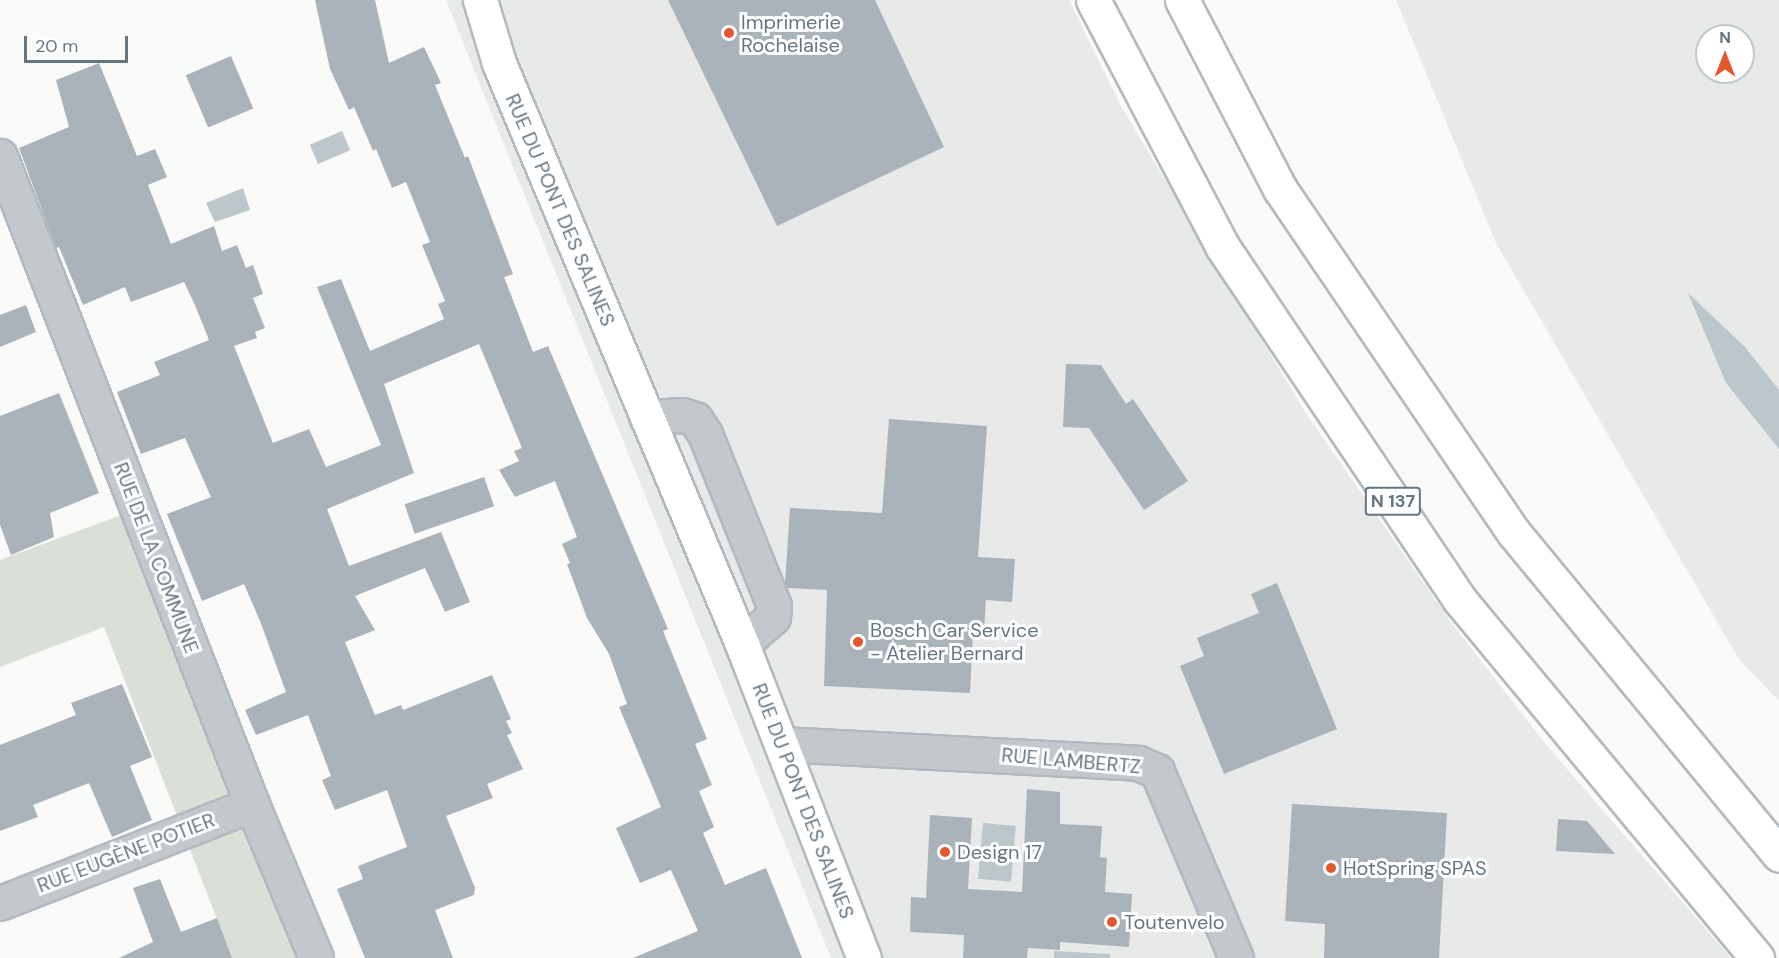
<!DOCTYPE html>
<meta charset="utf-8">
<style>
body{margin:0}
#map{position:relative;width:1779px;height:958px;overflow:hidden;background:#fafaf8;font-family:"DM Sans",sans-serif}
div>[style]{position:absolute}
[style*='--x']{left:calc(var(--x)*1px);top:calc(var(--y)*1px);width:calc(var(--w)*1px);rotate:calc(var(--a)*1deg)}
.built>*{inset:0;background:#e8e9e9}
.green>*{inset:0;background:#dadfd7}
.water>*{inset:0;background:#bbc7cb;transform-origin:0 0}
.building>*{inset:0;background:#aab3b9;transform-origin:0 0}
.roads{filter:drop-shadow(2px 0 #b3babf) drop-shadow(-2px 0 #b3babf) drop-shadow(0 2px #b3babf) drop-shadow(0 -2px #b3babf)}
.street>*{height:33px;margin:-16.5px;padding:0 16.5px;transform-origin:16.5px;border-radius:16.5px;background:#c3c8cc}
.secondary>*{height:33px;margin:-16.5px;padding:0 16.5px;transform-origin:16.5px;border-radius:16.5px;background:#fff}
.highway>*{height:33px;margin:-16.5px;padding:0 16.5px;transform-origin:16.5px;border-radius:16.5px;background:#fff}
.dots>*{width:16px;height:16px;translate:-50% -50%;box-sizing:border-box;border:3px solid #fff;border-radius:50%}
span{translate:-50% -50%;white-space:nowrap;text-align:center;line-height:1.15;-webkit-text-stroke:6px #fff;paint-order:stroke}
.shield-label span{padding:2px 4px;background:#fff;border:2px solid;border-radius:4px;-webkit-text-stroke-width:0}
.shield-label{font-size:18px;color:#657683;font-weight:700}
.poi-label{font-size:20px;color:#657683}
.left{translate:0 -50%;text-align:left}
.street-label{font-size:20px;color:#657683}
.north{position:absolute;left:1695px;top:24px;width:60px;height:60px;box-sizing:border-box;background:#fff;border:2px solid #c1c8cd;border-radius:50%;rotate:0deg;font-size:16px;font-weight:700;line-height:24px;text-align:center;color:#657683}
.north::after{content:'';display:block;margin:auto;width:21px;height:27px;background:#e4572e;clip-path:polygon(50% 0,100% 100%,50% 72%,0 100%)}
.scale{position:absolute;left:24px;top:36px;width:104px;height:27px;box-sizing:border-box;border:3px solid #657683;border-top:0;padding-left:8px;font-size:18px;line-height:21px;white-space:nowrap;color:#657683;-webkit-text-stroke:4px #fff;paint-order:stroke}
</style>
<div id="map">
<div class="built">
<i style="clip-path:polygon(446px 0,1069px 0,1122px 108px,1309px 418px,1451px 622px,1547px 746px,1731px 958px,831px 958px)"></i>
<i style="clip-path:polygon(evenodd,1396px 0,1779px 0,1779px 701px,1740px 661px,1496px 243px,1396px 0,1707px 36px,1743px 36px,1743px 72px,1707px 72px,1707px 36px)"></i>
</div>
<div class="green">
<i style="clip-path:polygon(137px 509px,316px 958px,232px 958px,104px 627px,0 667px,0 560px)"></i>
</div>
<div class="water">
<i style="left:342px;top:131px;width:21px;height:35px;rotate:67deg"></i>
<i style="clip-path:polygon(243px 188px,250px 210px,215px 222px,206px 203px)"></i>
<i style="clip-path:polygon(1688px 293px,1745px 347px,1779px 390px,1779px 449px,1726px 383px)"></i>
<i style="left:983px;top:823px;width:33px;height:56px;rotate:5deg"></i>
<i style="clip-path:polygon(1054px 951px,1110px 954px,1110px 958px,1054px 958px)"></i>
</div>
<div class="building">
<i style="clip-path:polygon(315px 0,375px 0,389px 63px,424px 47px,441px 83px,435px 85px,465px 158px,468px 156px,513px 274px,504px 277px,533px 352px,548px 346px,668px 629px,663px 631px,707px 739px,695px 744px,712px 785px,699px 791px,714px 827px,703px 833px,725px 885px,766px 868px,802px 958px,633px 958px,698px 931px,671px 870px,640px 883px,616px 828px,661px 807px,619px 707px,627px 704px,609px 654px,587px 618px,567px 564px,570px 563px,562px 544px,577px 537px,555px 481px,515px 497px,499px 470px,519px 461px,514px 451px,522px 448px,479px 344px,384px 384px,414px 473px,327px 509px,349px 566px,441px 532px,470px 602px,445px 612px,425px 568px,355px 596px,375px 630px,345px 642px,375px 715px,401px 705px,403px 710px,492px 675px,511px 719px,506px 721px,512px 733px,507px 735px,523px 769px,487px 784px,493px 798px,446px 816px,475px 888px,474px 895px,435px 910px,453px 958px,365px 958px,337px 889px,363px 879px,358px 866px,407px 847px,387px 790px,335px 810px,322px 780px,331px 776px,308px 715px,256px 735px,245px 710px,286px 692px,260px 621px,244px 584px,202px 601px,167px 514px,211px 497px,185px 438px,141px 454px,117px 392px,160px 375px,154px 362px,209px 340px,195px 305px,184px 282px,131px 302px,125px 287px,83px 305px,59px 247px,56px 248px,19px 148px,69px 127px,56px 80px,99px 63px,137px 156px,155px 149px,167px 177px,148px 185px,171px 244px,214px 226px,222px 251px,237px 245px,246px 268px,253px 265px,263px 294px,253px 298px,265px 328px,255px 332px,257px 338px,234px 346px,273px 443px,309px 429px,326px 467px,381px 445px,317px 287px,341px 279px,370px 351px,444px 319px,438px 304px,445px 301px,422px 245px,430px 242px,406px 182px,392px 188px,376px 149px,373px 151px,354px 107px,349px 110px,330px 69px)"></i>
<i style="clip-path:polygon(668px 0,875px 0,944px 147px,777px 226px)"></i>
<i style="left:231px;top:56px;width:57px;height:49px;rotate:67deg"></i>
<i style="clip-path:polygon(26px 305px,36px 332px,0 347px,0 315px)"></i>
<i style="clip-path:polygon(1066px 364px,1101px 365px,1126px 404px,1133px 399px,1188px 481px,1144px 510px,1089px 428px,1063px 427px)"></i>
<i style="clip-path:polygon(59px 393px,99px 493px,50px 513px,54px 537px,11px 555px,0 525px,0 416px)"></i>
<i style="clip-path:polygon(889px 419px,987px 426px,978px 557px,1015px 559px,1012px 602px,986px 600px,984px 631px,973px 630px,970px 693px,824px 686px,827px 590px,787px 588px,785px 583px,790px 508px,882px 513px)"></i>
<i style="left:484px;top:477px;width:31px;height:84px;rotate:71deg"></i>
<i style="clip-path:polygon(1277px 583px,1337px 729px,1224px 774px,1180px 666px,1204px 656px,1197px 638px,1259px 613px,1251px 594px)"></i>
<i style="clip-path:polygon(122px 684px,152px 757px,130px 766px,152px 820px,112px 837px,89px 783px,33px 805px,38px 817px,0 831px,0 745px,76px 715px,71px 703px)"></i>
<i style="clip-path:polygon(1027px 789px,1060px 792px,1060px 824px,1102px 826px,1100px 857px,1107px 858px,1105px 892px,1132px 894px,1129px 947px,1060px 942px,1060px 950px,1028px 948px,1027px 958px,963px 958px,964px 935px,910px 932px,911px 897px,926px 898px,930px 815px,972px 818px,968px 889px,1022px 892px)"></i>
<i style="clip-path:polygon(1292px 804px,1447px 813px,1439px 958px,1324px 958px,1325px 924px,1285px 921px)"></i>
<i style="clip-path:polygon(1558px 819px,1587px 821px,1615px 854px,1556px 851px)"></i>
<i style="clip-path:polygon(160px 879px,181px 932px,217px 918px,232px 958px,119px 958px,153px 942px,133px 888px)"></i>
</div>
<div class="roads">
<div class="street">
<i style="--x:0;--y:156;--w:695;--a:68.75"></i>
<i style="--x:252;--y:804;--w:167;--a:67.4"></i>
<i style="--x:646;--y:417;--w:36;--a:-3"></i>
<i style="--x:682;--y:415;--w:14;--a:17"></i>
<i style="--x:695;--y:419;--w:18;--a:56"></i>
<i style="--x:705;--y:434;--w:185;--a:68.1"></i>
<i style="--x:774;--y:606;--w:11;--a:95"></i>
<i style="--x:773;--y:617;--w:41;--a:138.9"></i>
<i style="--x:781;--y:744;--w:358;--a:3"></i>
<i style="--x:1138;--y:763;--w:21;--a:23"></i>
<i style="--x:1157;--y:771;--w:203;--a:67.1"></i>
<i style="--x:0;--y:903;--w:271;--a:-21.4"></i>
</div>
<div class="secondary">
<i style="--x:480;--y:0;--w:66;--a:73.2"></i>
<i style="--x:499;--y:63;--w:630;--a:67.3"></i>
<i style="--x:742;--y:644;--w:337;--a:68.8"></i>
</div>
<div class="highway">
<i style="--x:1093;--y:0;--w:278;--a:62.3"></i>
<i style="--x:1222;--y:246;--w:425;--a:56.1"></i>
<i style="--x:1459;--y:599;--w:467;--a:50.3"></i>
<i style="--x:1182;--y:0;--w:213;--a:62.6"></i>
<i style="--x:1280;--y:189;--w:416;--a:55.8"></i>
<i style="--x:1514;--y:533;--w:417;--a:50.5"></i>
</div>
</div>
<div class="dots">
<i style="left:729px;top:33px;background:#e4572e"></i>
<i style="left:858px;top:642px;background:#e4572e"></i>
<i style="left:945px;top:852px;background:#e4572e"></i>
<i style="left:1331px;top:868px;background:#e4572e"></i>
<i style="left:1112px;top:922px;background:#e4572e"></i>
</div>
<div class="shield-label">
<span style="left:1393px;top:501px">N 137</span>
</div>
<div class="poi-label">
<span class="left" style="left:741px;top:34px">Imprimerie<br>Rochelaise</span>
<span class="left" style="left:870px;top:642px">Bosch Car Service<br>- Atelier Bernard</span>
<span class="left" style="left:957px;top:852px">Design 17</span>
<span class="left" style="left:1343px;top:868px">HotSpring SPAS</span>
<span class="left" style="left:1124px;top:922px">Toutenvelo</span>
</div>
<div class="street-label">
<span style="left:560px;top:210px;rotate:67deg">RUE DU PONT DES SALINES</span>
<span style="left:156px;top:558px;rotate:69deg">RUE DE LA COMMUNE</span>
<span style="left:1071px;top:761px;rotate:5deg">RUE LAMBERTZ</span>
<span style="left:803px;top:801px;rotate:69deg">RUE DU PONT DES SALINES</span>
<span style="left:126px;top:853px;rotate:-21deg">RUE EUGÈNE POTIER</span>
</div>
<div class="north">N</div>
<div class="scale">20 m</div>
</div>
